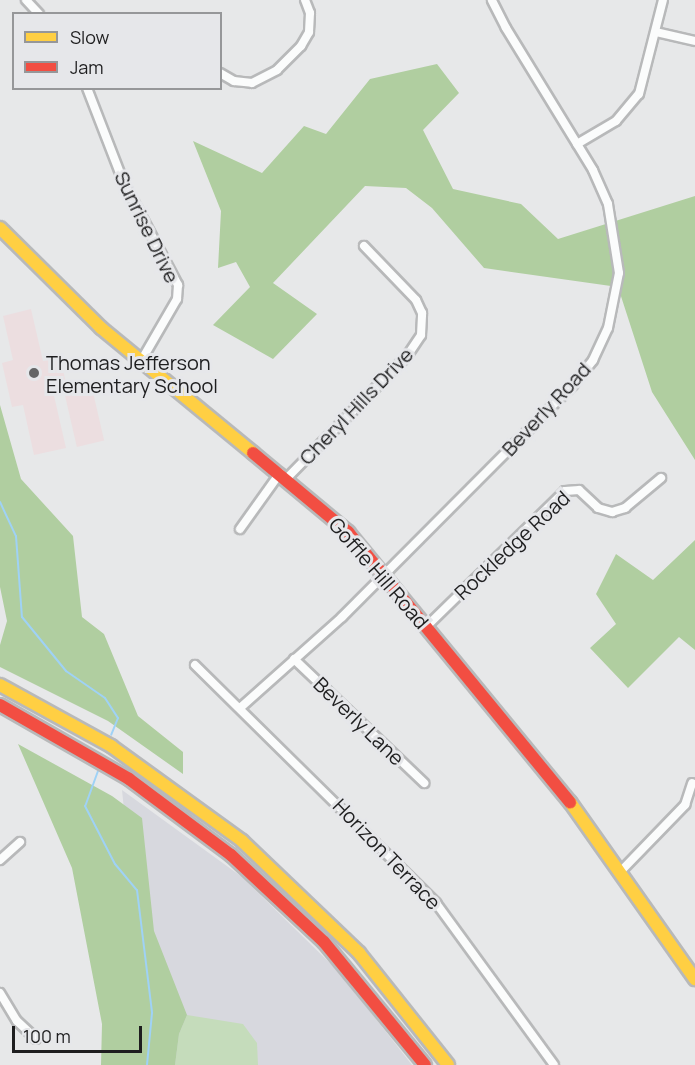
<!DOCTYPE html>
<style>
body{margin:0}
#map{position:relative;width:695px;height:1065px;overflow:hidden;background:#e7e8e9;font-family:Manrope,sans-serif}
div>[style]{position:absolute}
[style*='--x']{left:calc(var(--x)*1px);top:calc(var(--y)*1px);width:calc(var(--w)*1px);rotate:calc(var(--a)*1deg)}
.built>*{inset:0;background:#d7d8de}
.education>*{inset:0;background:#ecdee0;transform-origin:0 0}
.green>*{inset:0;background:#c5dcbb}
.forest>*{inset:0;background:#b0cea0}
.stream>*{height:2px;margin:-1px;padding:0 1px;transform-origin:1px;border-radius:1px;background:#9fd2f6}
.roads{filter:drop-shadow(2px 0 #b8b9ba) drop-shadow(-2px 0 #b8b9ba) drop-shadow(0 2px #b8b9ba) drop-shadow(0 -2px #b8b9ba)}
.street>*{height:8px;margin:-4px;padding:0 4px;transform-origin:4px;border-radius:4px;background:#fbfcfc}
.slow>*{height:12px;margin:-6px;padding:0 6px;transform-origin:6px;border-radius:6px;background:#ffcf43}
.jam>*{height:12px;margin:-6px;padding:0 6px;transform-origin:6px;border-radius:6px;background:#f24e42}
.dots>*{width:16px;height:16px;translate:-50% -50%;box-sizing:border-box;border:3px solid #e6e7ea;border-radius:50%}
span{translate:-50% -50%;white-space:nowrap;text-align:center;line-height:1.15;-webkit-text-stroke:6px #e6e7ea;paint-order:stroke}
.street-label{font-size:20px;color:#1e1e1f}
.poi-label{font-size:20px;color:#1e1e1f}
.left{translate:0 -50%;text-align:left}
.legend{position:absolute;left:12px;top:12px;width:210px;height:78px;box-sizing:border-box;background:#e6e7ea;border:2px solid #969799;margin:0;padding:8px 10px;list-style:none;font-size:18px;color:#1e1e1f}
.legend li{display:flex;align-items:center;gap:12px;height:30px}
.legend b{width:30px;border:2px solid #969799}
.scale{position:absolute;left:12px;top:1026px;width:130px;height:27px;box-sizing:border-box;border:3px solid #1e1e1f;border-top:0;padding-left:8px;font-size:18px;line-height:21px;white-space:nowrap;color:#1e1e1f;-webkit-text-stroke:4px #e6e7ea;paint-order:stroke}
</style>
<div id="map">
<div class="built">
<i style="clip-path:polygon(122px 790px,242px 877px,339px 972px,412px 1065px,138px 1065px,144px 1006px)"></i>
</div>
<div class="education">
<i style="clip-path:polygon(31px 309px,43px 361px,60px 357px,66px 383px,52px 387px,66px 448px,34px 455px,23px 405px,12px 407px,2px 363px,13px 360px,3px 316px)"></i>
<i style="left:92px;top:388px;width:54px;height:28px;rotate:77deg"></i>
</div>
<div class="green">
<i style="clip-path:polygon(187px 1015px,243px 1024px,257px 1043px,258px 1065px,175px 1065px,179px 1034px)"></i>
</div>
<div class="forest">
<i style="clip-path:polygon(437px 64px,459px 93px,423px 130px,453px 189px,521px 204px,558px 239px,695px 196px,695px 460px,652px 392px,618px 287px,484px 268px,432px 208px,406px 188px,365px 186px,273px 283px,317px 314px,273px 359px,213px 325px,250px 287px,236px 262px,218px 268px,221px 211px,193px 141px,262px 173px,304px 126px,326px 134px,370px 79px)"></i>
<i style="clip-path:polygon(0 405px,21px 479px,73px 536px,82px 617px,104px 634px,138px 716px,183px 752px,183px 774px,108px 721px,0 667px,0 645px,7px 621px,0 587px)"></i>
<i style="clip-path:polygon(695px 540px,695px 650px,679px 637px,628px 688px,590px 648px,616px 624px,596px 594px,616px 554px,653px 580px)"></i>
<i style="clip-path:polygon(18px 744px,112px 796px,142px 818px,154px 931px,187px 1015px,179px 1034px,175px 1065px,101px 1065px,102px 1024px,72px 868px)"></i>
</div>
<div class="stream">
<i style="--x:0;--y:502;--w:38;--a:65"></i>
<i style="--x:16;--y:536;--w:81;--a:85.8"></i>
<i style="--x:22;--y:617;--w:70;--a:50.8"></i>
<i style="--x:66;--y:671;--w:47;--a:34.7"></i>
<i style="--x:105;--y:698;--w:24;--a:57"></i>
<i style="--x:118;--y:718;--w:18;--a:112"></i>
<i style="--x:98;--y:771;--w:37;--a:110"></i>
<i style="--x:85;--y:806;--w:65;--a:62.7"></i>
<i style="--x:115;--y:864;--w:34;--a:50"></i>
<i style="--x:137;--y:890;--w:124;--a:83"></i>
<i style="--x:152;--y:1013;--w:52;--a:95.5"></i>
</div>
<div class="roads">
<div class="street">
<i style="--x:26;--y:0;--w:19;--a:47"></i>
<i style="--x:656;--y:32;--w:40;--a:13"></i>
<i style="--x:220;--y:73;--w:16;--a:30"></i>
<i style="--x:234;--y:81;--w:18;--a:6"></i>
<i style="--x:252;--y:83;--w:28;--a:-27"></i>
<i style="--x:277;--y:70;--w:34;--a:-45"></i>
<i style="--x:301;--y:46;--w:16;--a:-60"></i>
<i style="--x:309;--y:32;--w:19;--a:-87"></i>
<i style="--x:310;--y:13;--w:14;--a:-111"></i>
<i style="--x:87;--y:88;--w:100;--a:68.8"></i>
<i style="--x:123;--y:181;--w:118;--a:62.1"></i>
<i style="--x:178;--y:285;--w:14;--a:94"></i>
<i style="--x:177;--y:299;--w:72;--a:120.1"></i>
<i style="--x:577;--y:144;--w:45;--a:-30.5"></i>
<i style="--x:616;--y:121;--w:35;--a:-50"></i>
<i style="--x:639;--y:94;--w:97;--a:-75.7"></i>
<i style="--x:286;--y:479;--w:173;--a:-45.5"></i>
<i style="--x:407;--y:356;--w:25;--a:-56"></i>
<i style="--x:421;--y:335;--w:22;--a:-87"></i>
<i style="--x:422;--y:313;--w:14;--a:-115"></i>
<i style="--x:416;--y:300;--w:75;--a:-133.9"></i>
<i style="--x:240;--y:529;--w:69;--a:-54.5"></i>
<i style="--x:426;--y:627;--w:194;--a:-44.4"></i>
<i style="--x:565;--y:491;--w:14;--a:-4"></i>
<i style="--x:579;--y:490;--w:26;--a:43"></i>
<i style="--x:598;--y:508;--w:15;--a:16"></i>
<i style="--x:612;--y:512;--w:14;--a:-17"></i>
<i style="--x:625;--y:508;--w:47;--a:-39.8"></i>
<i style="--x:294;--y:659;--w:180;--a:43.6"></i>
<i style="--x:195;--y:665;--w:339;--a:44.6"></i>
<i style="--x:436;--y:903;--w:200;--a:53.9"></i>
<i style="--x:240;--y:708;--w:137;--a:-41.7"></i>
<i style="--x:342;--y:617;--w:327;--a:-45.1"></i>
<i style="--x:573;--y:385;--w:32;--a:-51"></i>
<i style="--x:593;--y:360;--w:35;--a:-65"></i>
<i style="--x:608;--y:328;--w:56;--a:-78.7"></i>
<i style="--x:619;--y:273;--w:70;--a:-99.1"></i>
<i style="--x:608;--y:204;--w:37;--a:-114"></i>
<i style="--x:593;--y:170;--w:167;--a:-121.5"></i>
<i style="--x:506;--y:28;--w:31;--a:-117"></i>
<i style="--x:0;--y:860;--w:27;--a:-42"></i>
<i style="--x:622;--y:870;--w:91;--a:-45.9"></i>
<i style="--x:685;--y:805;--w:23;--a:-72"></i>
<i style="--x:0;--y:993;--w:33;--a:59"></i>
<i style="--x:17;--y:1021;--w:26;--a:43"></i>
</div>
<div class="slow">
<i style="--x:0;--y:228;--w:142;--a:44.7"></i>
<i style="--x:101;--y:328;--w:197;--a:39.4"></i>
<i style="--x:0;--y:685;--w:127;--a:28.8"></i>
<i style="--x:111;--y:746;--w:162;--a:35.9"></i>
<i style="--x:242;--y:841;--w:162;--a:43.7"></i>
<i style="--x:359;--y:953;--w:143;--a:51.5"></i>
<i style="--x:570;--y:802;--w:217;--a:54.8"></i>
</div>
<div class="jam">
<i style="--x:253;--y:453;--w:124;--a:39.7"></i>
<i style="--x:348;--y:532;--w:350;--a:50.6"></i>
<i style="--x:0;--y:705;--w:149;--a:29.8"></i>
<i style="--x:129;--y:779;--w:127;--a:36.7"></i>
<i style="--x:231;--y:855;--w:127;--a:43.1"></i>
<i style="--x:324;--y:942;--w:159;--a:50.6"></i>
</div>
</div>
<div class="dots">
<i style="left:34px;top:373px;background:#646566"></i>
</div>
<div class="street-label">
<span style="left:147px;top:227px;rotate:64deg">Sunrise Drive</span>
<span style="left:356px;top:406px;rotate:-46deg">Cheryl Hills Drive</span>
<span style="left:546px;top:409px;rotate:-47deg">Beverly Road</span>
<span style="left:512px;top:545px;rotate:-43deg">Rockledge Road</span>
<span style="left:379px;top:573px;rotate:49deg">Goffle Hill Road</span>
<span style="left:359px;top:721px;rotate:44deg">Beverly Lane</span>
<span style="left:387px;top:854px;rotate:46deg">Horizon Terrace</span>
</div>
<div class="poi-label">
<span class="left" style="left:46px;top:374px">Thomas Jefferson<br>Elementary School</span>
</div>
<ul class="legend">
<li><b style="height:8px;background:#ffcf43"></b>Slow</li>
<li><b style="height:8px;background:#f24e42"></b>Jam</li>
</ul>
<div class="scale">100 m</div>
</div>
